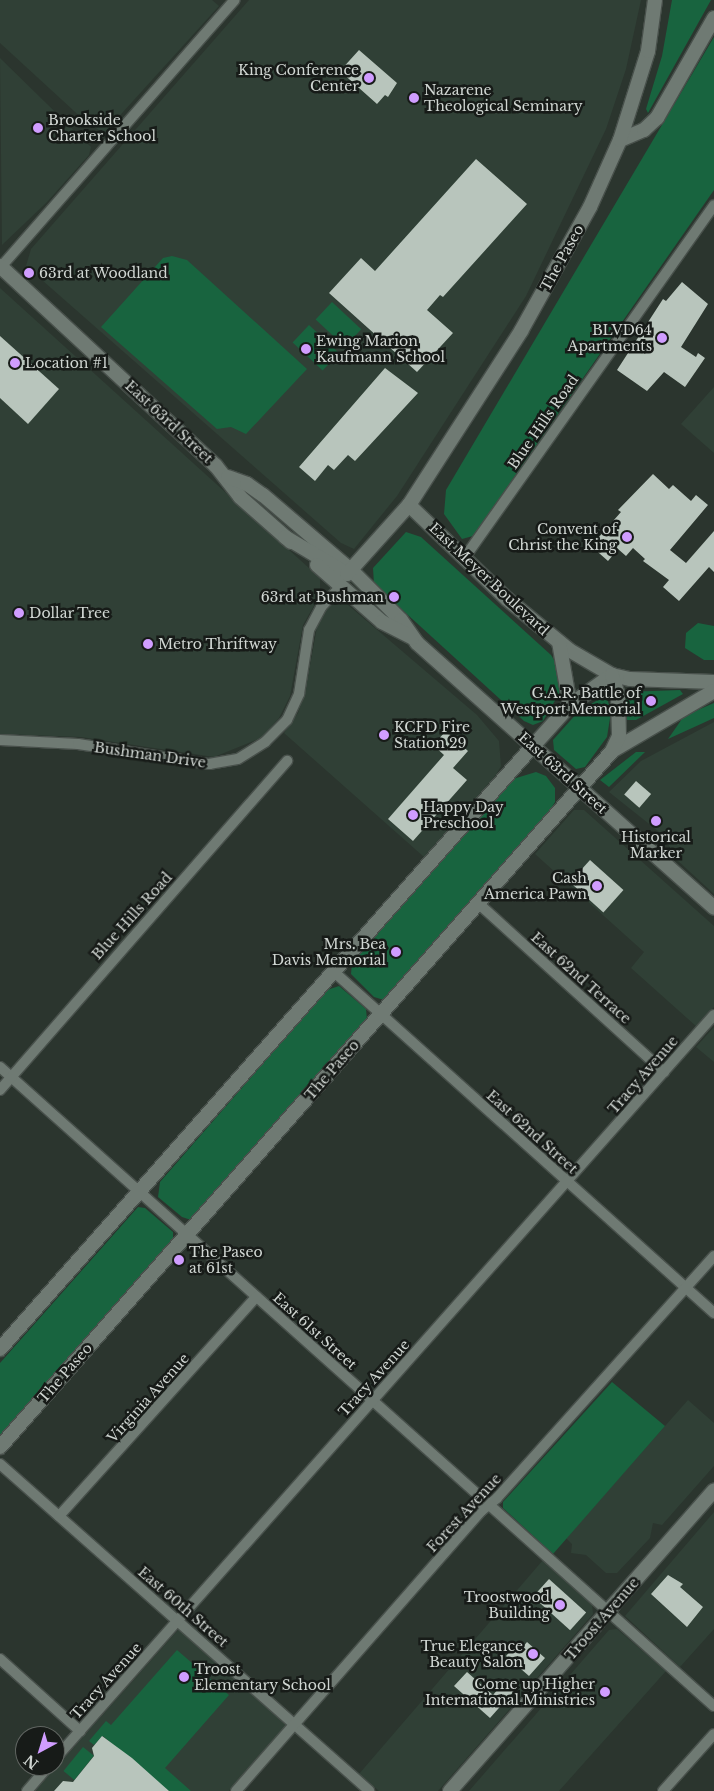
<!DOCTYPE html>
<style>
body{margin:0}
#map{position:relative;width:714px;height:1791px;overflow:hidden;background:#2b352e;font-family:"Libre Baskerville",serif}
div>[style]{position:absolute}
[style*='--x']{left:calc(var(--x)*1px);top:calc(var(--y)*1px);width:calc(var(--w)*1px);rotate:calc(var(--a)*1deg)}
.built>*{inset:0;background:#304036}
.green>*{inset:0;background:#18643f;transform-origin:0 0}
.building>*{inset:0;background:#b8c5bc;transform-origin:0 0}
.roads{filter:drop-shadow(1px 0 #48504b) drop-shadow(-1px 0 #48504b) drop-shadow(0 1px #48504b) drop-shadow(0 -1px #48504b)}
.minor>*{height:10px;margin:-5px;padding:0 5px;transform-origin:5px;border-radius:5px;background:#6f7a73}
.secondary>*{height:14px;margin:-7px;padding:0 7px;transform-origin:7px;border-radius:7px;background:#6f7a73}
.dots>*{width:14px;height:14px;translate:-50% -50%;box-sizing:border-box;border:2px solid #171b18;border-radius:50%}
span{translate:-50% -50%;white-space:nowrap;text-align:center;line-height:1.15;-webkit-text-stroke:5px #171b18;paint-order:stroke}
.poi-label{font-size:14px;color:#d0d6d2}
.right{translate:-100% -50%;text-align:right}
.left{translate:0 -50%;text-align:left}
.street-label{font-size:14px;color:#d0d6d2}
.north{position:absolute;left:15px;top:1726px;width:50px;height:50px;box-sizing:border-box;background:#171b18;border:1px solid #616662;border-radius:50%;rotate:219deg;font-size:14px;font-weight:700;line-height:20px;text-align:center;color:#d0d6d2}
.north::after{content:'';display:block;margin:auto;width:18px;height:22px;background:#d09dff;clip-path:polygon(50% 0,100% 100%,50% 72%,0 100%)}
</style>
<div id="map">
<div class="built">
<i style="clip-path:polygon(0 0,212px 0,219px 6px,104px 133px,86px 122px,0 43px)"></i>
<i style="clip-path:polygon(249px 0,641px 0,626px 69px,606px 129px,526px 296px,397px 496px,354px 549px,341px 543px,26px 266px,31px 249px)"></i>
<i style="clip-path:polygon(0 58px,91px 147px,89px 155px,47px 202px,2px 245px)"></i>
<i style="clip-path:polygon(0 288px,320px 578px,320px 595px,303px 625px,290px 696px,279px 718px,261px 738px,214px 757px,81px 737px,0 734px)"></i>
<i style="clip-path:polygon(714px 387px,714px 453px,681px 424px)"></i>
<i style="clip-path:polygon(341px 599px,477px 715px,499px 741px,501px 766px,496px 775px,424px 857px,284px 733px,298px 713px,305px 693px,317px 627px,329px 606px)"></i>
<i style="clip-path:polygon(714px 722px,714px 894px,677px 860px,663px 835px,609px 792px,641px 761px)"></i>
<i style="clip-path:polygon(574px 810px,584px 810px,714px 926px,714px 1007px,697px 1027px,631px 968px,644px 952px,535px 854px)"></i>
<i style="clip-path:polygon(714px 1027px,714px 1062px,696px 1047px)"></i>
<i style="clip-path:polygon(688px 1400px,714px 1423px,714px 1466px,662px 1525px,653px 1523px,650px 1538px,617px 1573px,606px 1573px,586px 1555px,571px 1553px,572px 1544px,566px 1538px)"></i>
<i style="clip-path:polygon(714px 1512px,714px 1629px,680px 1667px,625px 1616px)"></i>
<i style="clip-path:polygon(543px 1560px,592px 1604px,593px 1614px,438px 1791px,379px 1791px,359px 1774px)"></i>
<i style="clip-path:polygon(179px 1629px,287px 1726px,229px 1791px,35px 1791px)"></i>
<i style="clip-path:polygon(617px 1629px,666px 1671px,559px 1791px,469px 1791px,609px 1630px)"></i>
</div>
<div class="green">
<i style="clip-path:polygon(672px 0,711px 0,648px 113px,646px 109px,662px 56px)"></i>
<i style="clip-path:polygon(714px 37px,714px 190px,473px 536px,462px 539px,444px 514px,446px 490px)"></i>
<i style="clip-path:polygon(172px 256px,187px 260px,307px 369px,246px 434px,231px 427px,217px 429px,101px 327px,163px 258px)"></i>
<i style="left:332px;top:302px;width:40px;height:24px;rotate:43deg"></i>
<i style="left:309px;top:325px;width:41px;height:24px;rotate:43deg"></i>
<i style="clip-path:polygon(406px 532px,421px 537px,551px 655px,557px 665px,560px 692px,543px 721px,533px 725px,524px 721px,374px 584px,373px 568px)"></i>
<i style="clip-path:polygon(698px 623px,714px 626px,714px 660px,704px 660px,685px 648px,686px 633px)"></i>
<i style="clip-path:polygon(680px 690px,683px 694px,636px 720px,627px 720px,624px 692px)"></i>
<i style="clip-path:polygon(601px 698px,607px 698px,611px 712px,607px 737px,585px 767px,576px 769px,554px 750px,553px 740px,578px 712px)"></i>
<i style="clip-path:polygon(714px 703px,714px 718px,668px 739px,684px 716px)"></i>
<i style="clip-path:polygon(636px 752px,645px 752px,609px 787px,600px 780px)"></i>
<i style="clip-path:polygon(536px 772px,546px 776px,555px 788px,555px 802px,548px 813px,384px 1000px,374px 997px,351px 974px,352px 963px,513px 779px)"></i>
<i style="clip-path:polygon(339px 986px,366px 1009px,367px 1020px,191px 1220px,182px 1217px,158px 1197px,160px 1182px,327px 990px)"></i>
<i style="clip-path:polygon(138px 1207px,145px 1208px,173px 1232px,173px 1241px,0 1439px,0 1363px)"></i>
<i style="clip-path:polygon(612px 1382px,665px 1426px,553px 1554px,503px 1508px,503px 1502px)"></i>
<i style="clip-path:polygon(177px 1650px,229px 1695px,165px 1768px,191px 1791px,166px 1791px,103px 1736px,94px 1745px,89px 1741px,106px 1721px,111px 1725px)"></i>
<i style="left:83px;top:1747px;width:14px;height:31px;rotate:39deg"></i>
</div>
<div class="building">
<i style="clip-path:polygon(359px 50px,397px 83px,388px 97px,385px 95px,377px 104px,340px 71px)"></i>
<i style="clip-path:polygon(476px 159px,527px 204px,443px 297px,440px 295px,427px 310px,453px 333px,417px 372px,329px 293px,361px 258px,375px 271px)"></i>
<i style="clip-path:polygon(682px 282px,708px 304px,681px 347px,696px 357px,698px 353px,705px 358px,685px 387px,664px 372px,647px 391px,617px 370px,663px 299px,666px 301px)"></i>
<i style="clip-path:polygon(0 336px,59px 389px,28px 424px,0 398px)"></i>
<i style="clip-path:polygon(385px 368px,418px 393px,355px 461px,348px 455px,334px 470px,328px 465px,315px 481px,299px 467px)"></i>
<i style="clip-path:polygon(653px 474px,669px 489px,673px 485px,691px 501px,696px 495px,708px 505px,670px 550px,686px 563px,714px 531px,714px 572px,709px 567px,679px 601px,663px 587px,669px 580px,643px 561px,645px 559px,633px 548px,626px 556px,618px 549px,608px 561px,591px 546px,621px 512px,618px 510px)"></i>
<i style="clip-path:polygon(446px 731px,468px 751px,453px 768px,467px 780px,413px 841px,388px 819px,444px 755px,433px 745px)"></i>
<i style="left:636px;top:781px;width:20px;height:18px;rotate:41deg"></i>
<i style="left:590px;top:860px;width:45px;height:30px;rotate:42deg"></i>
<i style="clip-path:polygon(668px 1575px,683px 1584px,680px 1587px,703px 1607px,687px 1627px,651px 1594px)"></i>
<i style="left:549px;top:1579px;width:50px;height:24px;rotate:42deg"></i>
<i style="clip-path:polygon(527px 1642px,545px 1658px,529px 1676px,506px 1656px,516px 1645px,521px 1649px)"></i>
<i style="clip-path:polygon(467px 1672px,493px 1695px,505px 1681px,515px 1690px,490px 1718px,454px 1686px)"></i>
<i style="clip-path:polygon(102px 1736px,132px 1758px,169px 1791px,54px 1791px,63px 1781px,73px 1782px,94px 1756px,92px 1748px)"></i>
</div>
<div class="roads">
<div class="minor">
<i style="--x:0;--y:268;--w:356;--a:-48.8"></i>
<i style="--x:465;--y:557;--w:431;--a:-54.7"></i>
<i style="--x:0;--y:740;--w:78;--a:2.9"></i>
<i style="--x:78;--y:744;--w:133;--a:8.7"></i>
<i style="--x:209;--y:764;--w:29;--a:-10"></i>
<i style="--x:238;--y:759;--w:32;--a:-32"></i>
<i style="--x:265;--y:742;--w:31;--a:-45"></i>
<i style="--x:287;--y:720;--w:29;--a:-65"></i>
<i style="--x:299;--y:694;--w:65;--a:-81.1"></i>
<i style="--x:309;--y:630;--w:26;--a:-62"></i>
<i style="--x:321;--y:607;--w:29;--a:-46"></i>
<i style="--x:479;--y:904;--w:250;--a:42.2"></i>
<i style="--x:333;--y:971;--w:512;--a:41.91"></i>
<i style="--x:0;--y:1067;--w:958;--a:41.83"></i>
<i style="--x:0;--y:1090;--w:437;--a:-48.9"></i>
<i style="--x:0;--y:1464;--w:493;--a:41.5"></i>
<i style="--x:59;--y:1516;--w:295;--a:-48"></i>
<i style="--x:0;--y:1659;--w:108;--a:42"></i>
<i style="--x:55;--y:1759;--w:994;--a:-48.47"></i>
<i style="--x:27;--y:1791;--w:33;--a:-49"></i>
<i style="--x:236;--y:1791;--w:372;--a:-48.8"></i>
<i style="--x:481;--y:1511;--w:21;--a:-39"></i>
<i style="--x:497;--y:1498;--w:325;--a:-48.1"></i>
<i style="--x:663;--y:1791;--w:76;--a:-48.2"></i>
</div>
<div class="secondary">
<i style="--x:620;--y:140;--w:26;--a:-23"></i>
<i style="--x:644;--y:130;--w:18;--a:-43"></i>
<i style="--x:657;--y:118;--w:115;--a:-60.3"></i>
<i style="--x:0;--y:266;--w:294;--a:42.8"></i>
<i style="--x:216;--y:466;--w:39;--a:52"></i>
<i style="--x:240;--y:497;--w:68;--a:41.4"></i>
<i style="--x:228;--y:477;--w:20;--a:20"></i>
<i style="--x:247;--y:484;--w:19;--a:35"></i>
<i style="--x:263;--y:495;--w:117;--a:40.5"></i>
<i style="--x:352;--y:571;--w:69;--a:45"></i>
<i style="--x:401;--y:620;--w:28;--a:55"></i>
<i style="--x:417;--y:643;--w:398;--a:41.7"></i>
<i style="--x:409;--y:505;--w:136;--a:43.8"></i>
<i style="--x:507;--y:599;--w:80;--a:39.4"></i>
<i style="--x:569;--y:650;--w:50;--a:30.2"></i>
<i style="--x:612;--y:675;--w:18;--a:13"></i>
<i style="--x:630;--y:679;--w:84;--a:2"></i>
<i style="--x:285;--y:537;--w:72;--a:30.8"></i>
<i style="--x:347;--y:574;--w:93;--a:-48.1"></i>
<i style="--x:409;--y:505;--w:207;--a:-57.2"></i>
<i style="--x:521;--y:331;--w:142;--a:-60.9"></i>
<i style="--x:590;--y:207;--w:73;--a:-65.9"></i>
<i style="--x:620;--y:140;--w:93;--a:-72.5"></i>
<i style="--x:648;--y:51;--w:51;--a:-82.2"></i>
<i style="--x:317;--y:565;--w:86;--a:41.2"></i>
<i style="--x:382;--y:622;--w:34;--a:27"></i>
<i style="--x:559;--y:642;--w:64;--a:80.1"></i>
<i style="--x:612;--y:751;--w:118;--a:-30.5"></i>
<i style="--x:0;--y:1349;--w:805;--a:-48.53"></i>
<i style="--x:533;--y:746;--w:55;--a:-47.9"></i>
<i style="--x:570;--y:705;--w:52;--a:-35.5"></i>
<i style="--x:0;--y:1447;--w:927;--a:-48.67"></i>
<i style="--x:612;--y:751;--w:17;--a:-65"></i>
<i style="--x:619;--y:736;--w:41;--a:-91.4"></i>
<i style="--x:618;--y:695;--w:21;--a:-107"></i>
<i style="--x:450;--y:1791;--w:400;--a:-48.7"></i>
</div>
</div>
<div class="dots">
<i style="left:369px;top:78px;background:#d09dff"></i>
<i style="left:414px;top:98px;background:#d09dff"></i>
<i style="left:38px;top:128px;background:#d09dff"></i>
<i style="left:29px;top:273px;background:#d09dff"></i>
<i style="left:662px;top:338px;background:#d09dff"></i>
<i style="left:306px;top:349px;background:#d09dff"></i>
<i style="left:15px;top:363px;background:#d09dff"></i>
<i style="left:627px;top:537px;background:#d09dff"></i>
<i style="left:394px;top:597px;background:#d09dff"></i>
<i style="left:19px;top:613px;background:#d09dff"></i>
<i style="left:148px;top:644px;background:#d09dff"></i>
<i style="left:651px;top:701px;background:#d09dff"></i>
<i style="left:384px;top:735px;background:#d09dff"></i>
<i style="left:413px;top:815px;background:#d09dff"></i>
<i style="left:656px;top:821px;background:#d09dff"></i>
<i style="left:597px;top:886px;background:#d09dff"></i>
<i style="left:396px;top:952px;background:#d09dff"></i>
<i style="left:179px;top:1260px;background:#d09dff"></i>
<i style="left:560px;top:1605px;background:#d09dff"></i>
<i style="left:533px;top:1654px;background:#d09dff"></i>
<i style="left:184px;top:1677px;background:#d09dff"></i>
<i style="left:605px;top:1692px;background:#d09dff"></i>
</div>
<div class="poi-label">
<span class="right" style="left:359px;top:78px">King Conference<br>Center</span>
<span class="left" style="left:424px;top:98px">Nazarene<br>Theological Seminary</span>
<span class="left" style="left:48px;top:128px">Brookside<br>Charter School</span>
<span class="left" style="left:39px;top:273px">63rd at Woodland</span>
<span class="right" style="left:652px;top:338px">BLVD64<br>Apartments</span>
<span class="left" style="left:316px;top:349px">Ewing Marion<br>Kaufmann School</span>
<span class="left" style="left:25px;top:363px">Location #1</span>
<span class="right" style="left:617px;top:537px">Convent of<br>Christ the King</span>
<span class="right" style="left:384px;top:597px">63rd at Bushman</span>
<span class="left" style="left:29px;top:613px">Dollar Tree</span>
<span class="left" style="left:158px;top:644px">Metro Thriftway</span>
<span class="right" style="left:641px;top:701px">G.A.R. Battle of<br>Westport Memorial</span>
<span class="left" style="left:394px;top:735px">KCFD Fire<br>Station 29</span>
<span class="left" style="left:423px;top:815px">Happy Day<br>Preschool</span>
<span style="left:656px;top:845px">Historical<br>Marker</span>
<span class="right" style="left:587px;top:886px">Cash<br>America Pawn</span>
<span class="right" style="left:386px;top:952px">Mrs. Bea<br>Davis Memorial</span>
<span class="left" style="left:189px;top:1260px">The Paseo<br>at 61st</span>
<span class="right" style="left:550px;top:1605px">Troostwood<br>Building</span>
<span class="right" style="left:523px;top:1654px">True Elegance<br>Beauty Salon</span>
<span class="left" style="left:194px;top:1677px">Troost<br>Elementary School</span>
<span class="right" style="left:595px;top:1692px">Come up Higher<br>International Ministries</span>
</div>
<div class="street-label">
<span style="left:562px;top:258px;rotate:-61deg">The Paseo</span>
<span style="left:169px;top:422px;rotate:43deg">East 63rd Street</span>
<span style="left:543px;top:422px;rotate:-55deg">Blue Hills Road</span>
<span style="left:489px;top:579px;rotate:43deg">East Meyer Boulevard</span>
<span style="left:150px;top:755px;rotate:8deg">Bushman Drive</span>
<span style="left:563px;top:773px;rotate:42deg">East 63rd Street</span>
<span style="left:132px;top:916px;rotate:-48deg">Blue Hills Road</span>
<span style="left:581px;top:978px;rotate:42deg">East 62nd Terrace</span>
<span style="left:332px;top:1070px;rotate:-49deg">The Paseo</span>
<span style="left:643px;top:1075px;rotate:-49deg">Tracy Avenue</span>
<span style="left:532px;top:1132px;rotate:42deg">East 62nd Street</span>
<span style="left:315px;top:1331px;rotate:42deg">East 61st Street</span>
<span style="left:65px;top:1373px;rotate:-49deg">The Paseo</span>
<span style="left:374px;top:1378px;rotate:-48deg">Tracy Avenue</span>
<span style="left:148px;top:1398px;rotate:-48deg">Virginia Avenue</span>
<span style="left:464px;top:1513px;rotate:-47deg">Forest Avenue</span>
<span style="left:183px;top:1607px;rotate:41deg">East 60th Street</span>
<span style="left:602px;top:1619px;rotate:-49deg">Troost Avenue</span>
<span style="left:106px;top:1681px;rotate:-48deg">Tracy Avenue</span>
</div>
<div class="north">N</div>
</div>
